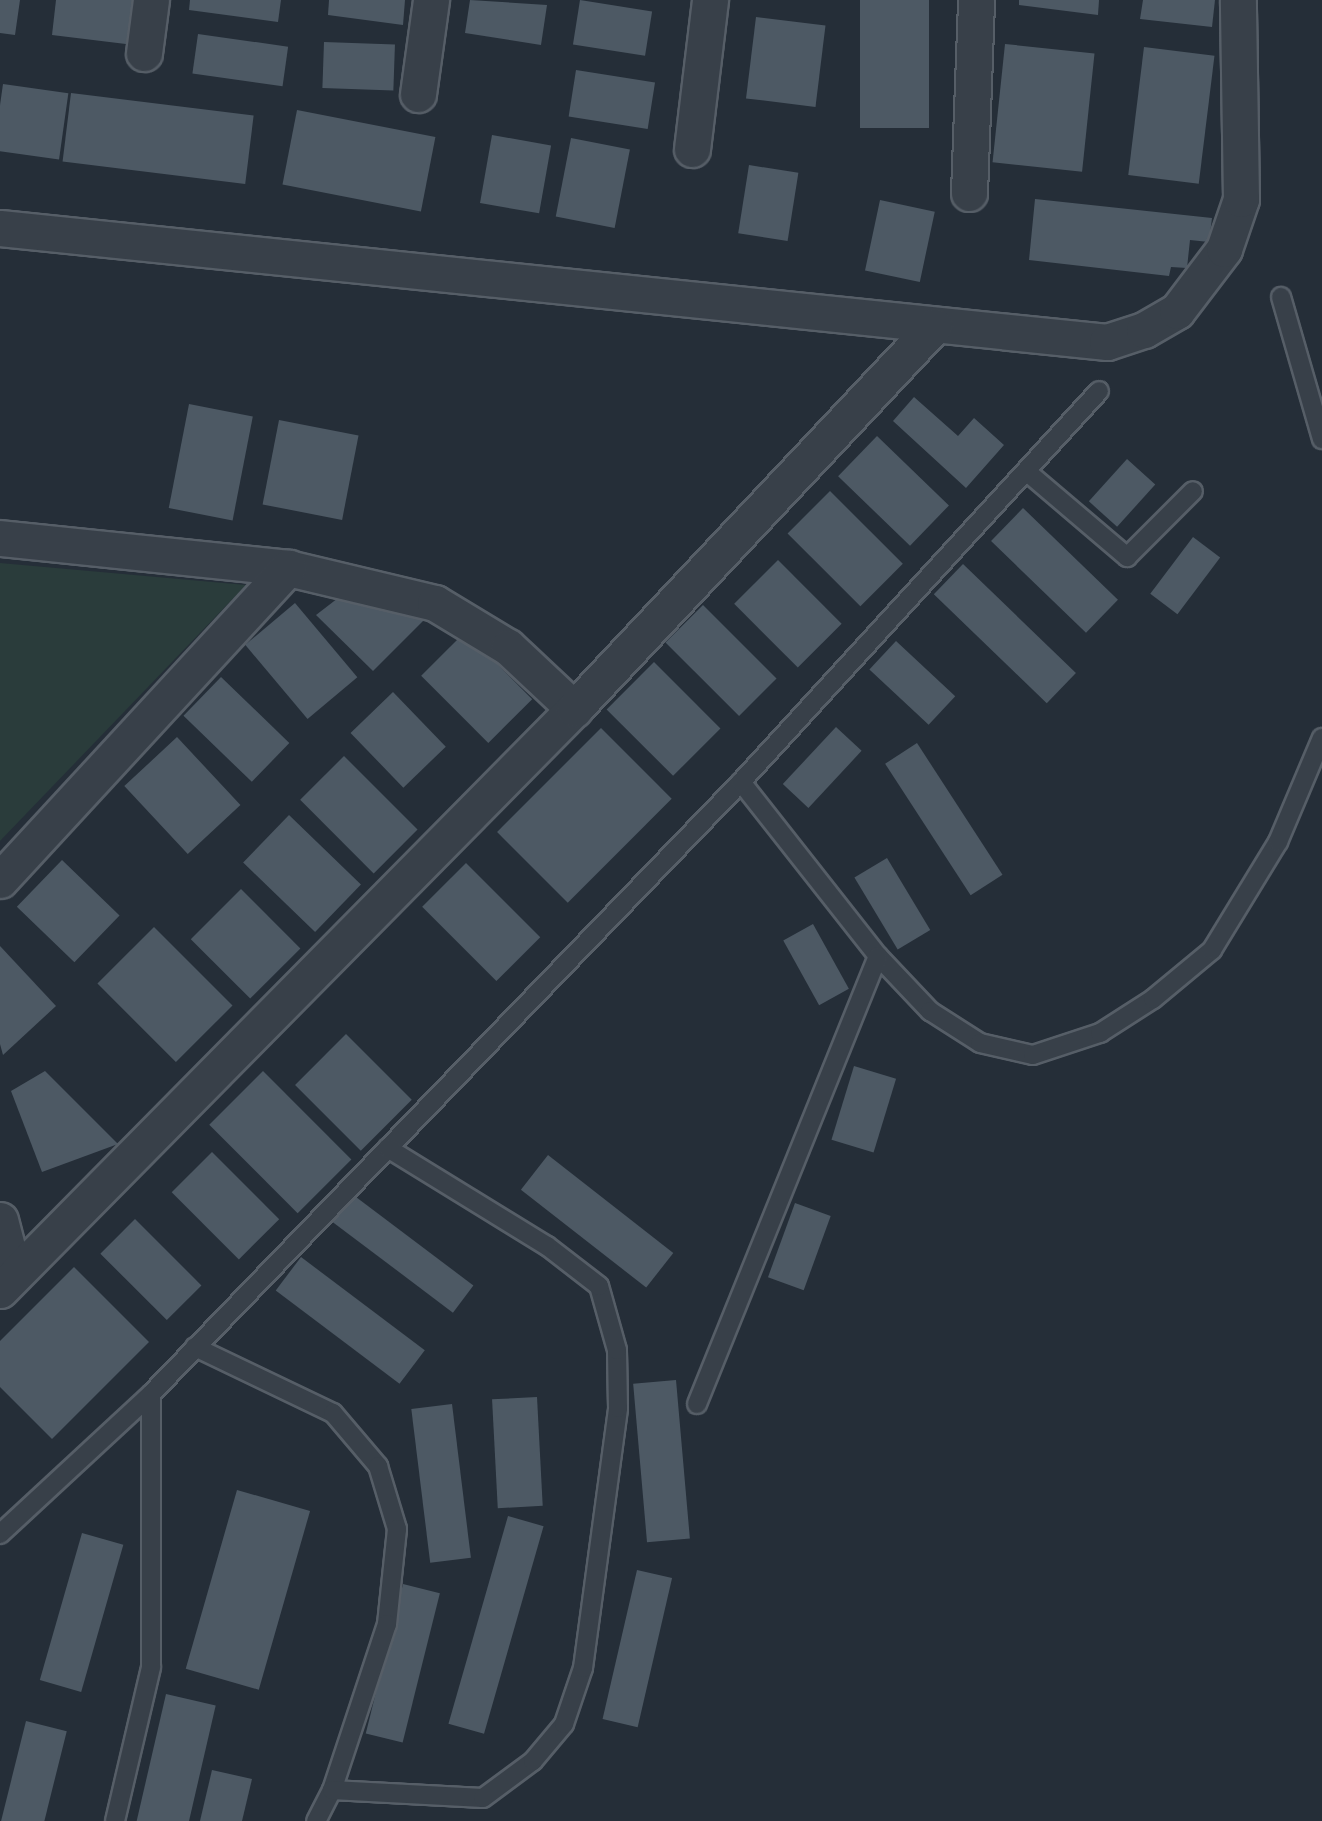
<!DOCTYPE html>
<style>
body{margin:0}
#map{position:relative;width:1322px;height:1821px;overflow:hidden;background:#252e38;font-family:Roboto,sans-serif}
div>[style]{position:absolute}
[style*='--x']{left:calc(var(--x)*1px);top:calc(var(--y)*1px);width:calc(var(--w)*1px);rotate:calc(var(--a)*1deg)}
.green>*{inset:0;background:#2a3c3b}
.building>*{inset:0;background:#4d5964;transform-origin:0 0}
.roads{filter:drop-shadow(2px 0 #565e67) drop-shadow(-2px 0 #565e67) drop-shadow(0 2px #565e67) drop-shadow(0 -2px #565e67)}
.service>*{height:18px;margin:-9px;padding:0 9px;transform-origin:9px;border-radius:9px;background:#384049}
.minor>*{height:35px;margin:-17.5px;padding:0 17.5px;transform-origin:17.5px;border-radius:17.5px;background:#384049}
span{translate:-50% -50%;white-space:nowrap;text-align:center;line-height:1.15;-webkit-text-stroke:7px #1d252e;paint-order:stroke}
</style>
<div id="map">
<div class="green">
<i style="clip-path:polygon(0 563px,246px 585px,0 841px)"></i>
</div>
<div class="building">
<i style="clip-path:polygon(0 0,20px 0,15px 35px,0 33px)"></i>
<i style="clip-path:polygon(56px 0,140px 0,134px 45px,52px 35px)"></i>
<i style="clip-path:polygon(190px 0,281px 0,278px 22px,189px 10px)"></i>
<i style="clip-path:polygon(329px 0,405px 0,403px 25px,328px 15px)"></i>
<i style="clip-path:polygon(470px 0,547px 5px,541px 45px,465px 33px)"></i>
<i style="left:580px;top:0;width:73px;height:45px;rotate:9deg"></i>
<i style="left:860px;top:0;width:69px;height:128px"></i>
<i style="clip-path:polygon(1019px 0,1099px 0,1098px 15px,1019px 5px)"></i>
<i style="clip-path:polygon(1143px 0,1215px 0,1212px 27px,1140px 19px)"></i>
<i style="left:756px;top:17px;width:70px;height:82px;rotate:7deg"></i>
<i style="left:198px;top:34px;width:91px;height:40px;rotate:8deg"></i>
<i style="left:324px;top:42px;width:71px;height:46px;rotate:2deg"></i>
<i style="left:1005px;top:44px;width:90px;height:119px;rotate:6deg"></i>
<i style="left:1144px;top:47px;width:71px;height:129px;rotate:7deg"></i>
<i style="left:576px;top:70px;width:80px;height:47px;rotate:9deg"></i>
<i style="left:3px;top:84px;width:66px;height:67px;rotate:8deg"></i>
<i style="left:71px;top:93px;width:184px;height:69px;rotate:7deg"></i>
<i style="left:297px;top:110px;width:141px;height:76px;rotate:11deg"></i>
<i style="left:492px;top:135px;width:60px;height:69px;rotate:10deg"></i>
<i style="left:571px;top:138px;width:60px;height:80px;rotate:11deg"></i>
<i style="left:749px;top:165px;width:50px;height:69px;rotate:9deg"></i>
<i style="clip-path:polygon(1035px 199px,1212px 218px,1209px 242px,1190px 240px,1187px 268px,1171px 267px,1169px 276px,1029px 260px)"></i>
<i style="left:880px;top:200px;width:56px;height:72px;rotate:12deg"></i>
<i style="clip-path:polygon(914px 397px,958px 436px,974px 418px,1004px 445px,966px 488px,893px 421px)"></i>
<i style="left:189px;top:404px;width:65px;height:106px;rotate:11deg"></i>
<i style="left:279px;top:420px;width:81px;height:86px;rotate:11deg"></i>
<i style="left:877px;top:436px;width:100px;height:56px;rotate:44deg"></i>
<i style="left:1127px;top:459px;width:38px;height:57px;rotate:42deg"></i>
<i style="left:830px;top:491px;width:103px;height:60px;rotate:45deg"></i>
<i style="left:1023px;top:508px;width:132px;height:46px;rotate:44deg"></i>
<i style="left:1193px;top:537px;width:34px;height:71px;rotate:37deg"></i>
<i style="left:778px;top:560px;width:90px;height:62px;rotate:45deg"></i>
<i style="left:963px;top:564px;width:157px;height:42px;rotate:44deg"></i>
<i style="clip-path:polygon(342px 595px,426px 618px,373px 671px,316px 615px)"></i>
<i style="left:295px;top:603px;width:97px;height:65px;rotate:50deg"></i>
<i style="left:703px;top:605px;width:104px;height:53px;rotate:45deg"></i>
<i style="left:465px;top:632px;width:95px;height:62px;rotate:45deg"></i>
<i style="left:896px;top:641px;width:81px;height:39px;rotate:43deg"></i>
<i style="left:654px;top:662px;width:94px;height:67px;rotate:45deg"></i>
<i style="left:221px;top:677px;width:95px;height:54px;rotate:44deg"></i>
<i style="left:393px;top:692px;width:76px;height:59px;rotate:46deg"></i>
<i style="left:836px;top:727px;width:35px;height:78px;rotate:43deg"></i>
<i style="left:601px;top:728px;width:100px;height:147px;rotate:45deg"></i>
<i style="left:177px;top:737px;width:93px;height:72px;rotate:47deg"></i>
<i style="left:917px;top:743px;width:157px;height:38px;rotate:57deg"></i>
<i style="left:344px;top:756px;width:104px;height:62px;rotate:45deg"></i>
<i style="left:289px;top:815px;width:100px;height:66px;rotate:44deg"></i>
<i style="left:887px;top:858px;width:84px;height:38px;rotate:59deg"></i>
<i style="left:62px;top:860px;width:80px;height:65px;rotate:44deg"></i>
<i style="left:466px;top:863px;width:105px;height:62px;rotate:45deg"></i>
<i style="left:241px;top:889px;width:84px;height:71px;rotate:45deg"></i>
<i style="left:813px;top:924px;width:74px;height:34px;rotate:61deg"></i>
<i style="left:154px;top:927px;width:111px;height:80px;rotate:45deg"></i>
<i style="clip-path:polygon(0 946px,56px 1006px,3px 1055px,0 1044px)"></i>
<i style="left:346px;top:1034px;width:93px;height:72px;rotate:45deg"></i>
<i style="left:854px;top:1066px;width:44px;height:77px;rotate:17deg"></i>
<i style="clip-path:polygon(45px 1071px,118px 1144px,42px 1172px,11px 1091px)"></i>
<i style="left:263px;top:1071px;width:125px;height:76px;rotate:45deg"></i>
<i style="left:212px;top:1152px;width:95px;height:57px;rotate:45deg"></i>
<i style="left:548px;top:1155px;width:159px;height:44px;rotate:38deg"></i>
<i style="left:352px;top:1194px;width:152px;height:34px;rotate:37deg"></i>
<i style="left:795px;top:1203px;width:38px;height:79px;rotate:20deg"></i>
<i style="left:135px;top:1219px;width:94px;height:49px;rotate:45deg"></i>
<i style="left:301px;top:1257px;width:155px;height:42px;rotate:37deg"></i>
<i style="clip-path:polygon(74px 1267px,149px 1342px,52px 1439px,0 1387px,0 1341px)"></i>
<i style="left:676px;top:1380px;width:159px;height:43px;rotate:85deg"></i>
<i style="left:537px;top:1397px;width:109px;height:45px;rotate:87deg"></i>
<i style="left:452px;top:1404px;width:155px;height:41px;rotate:83deg"></i>
<i style="left:237px;top:1490px;width:76px;height:186px;rotate:16deg"></i>
<i style="left:508px;top:1516px;width:37px;height:216px;rotate:16deg"></i>
<i style="left:82px;top:1533px;width:43px;height:153px;rotate:16deg"></i>
<i style="left:637px;top:1570px;width:36px;height:153px;rotate:13deg"></i>
<i style="left:403px;top:1584px;width:38px;height:154px;rotate:14deg"></i>
<i style="left:166px;top:1694px;width:51px;height:131px;rotate:13deg"></i>
<i style="left:26px;top:1721px;width:42px;height:103px;rotate:14deg"></i>
<i style="clip-path:polygon(212px 1770px,252px 1779px,242px 1821px,200px 1821px)"></i>
</div>
<div class="roads">
<div class="service">
<i style="--x:1281;--y:297;--w:148;--a:73.9"></i>
<i style="--x:1026;--y:471;--w:133;--a:40.4"></i>
<i style="--x:1127;--y:557;--w:93;--a:-45"></i>
<i style="--x:741;--y:782;--w:221;--a:51.8"></i>
<i style="--x:878;--y:956;--w:76;--a:46.6"></i>
<i style="--x:930;--y:1011;--w:59;--a:32.6"></i>
<i style="--x:980;--y:1043;--w:54;--a:12.8"></i>
<i style="--x:1033;--y:1055;--w:71;--a:-18.2"></i>
<i style="--x:1100;--y:1033;--w:63;--a:-32.7"></i>
<i style="--x:1153;--y:999;--w:77;--a:-39.7"></i>
<i style="--x:1212;--y:950;--w:127;--a:-58.6"></i>
<i style="--x:1278;--y:842;--w:113;--a:-67.1"></i>
<i style="--x:195;--y:1347;--w:153;--a:25.6"></i>
<i style="--x:333;--y:1413;--w:70;--a:49.7"></i>
<i style="--x:378;--y:1466;--w:66;--a:73.2"></i>
<i style="--x:397;--y:1529;--w:96;--a:96"></i>
<i style="--x:387;--y:1624;--w:175;--a:108.3"></i>
<i style="--x:332;--y:1790;--w:35;--a:117"></i>
<i style="--x:697;--y:1404;--w:483;--a:-68"></i>
<i style="--x:0;--y:1534;--w:206;--a:-42.8"></i>
<i style="--x:151;--y:1394;--w:850;--a:-46.05"></i>
<i style="--x:741;--y:782;--w:530;--a:-47.52"></i>
<i style="--x:332;--y:1790;--w:151;--a:3"></i>
<i style="--x:483;--y:1798;--w:62;--a:-36.5"></i>
<i style="--x:533;--y:1761;--w:48;--a:-50"></i>
<i style="--x:564;--y:1724;--w:59;--a:-71.3"></i>
<i style="--x:583;--y:1668;--w:262;--a:-82.3"></i>
<i style="--x:618;--y:1408;--w:58;--a:-91"></i>
<i style="--x:617;--y:1350;--w:66;--a:-105.7"></i>
<i style="--x:599;--y:1286;--w:66;--a:-142.4"></i>
<i style="--x:547;--y:1246;--w:187;--a:-148.4"></i>
<i style="--x:115;--y:1821;--w:158;--a:-76.8"></i>
<i style="--x:151;--y:1667;--w:273;--a:-90"></i>
</div>
<div class="minor">
<i style="--x:144;--y:53;--w:53;--a:-82.5"></i>
<i style="--x:418;--y:94;--w:95;--a:-82.1"></i>
<i style="--x:692;--y:149;--w:150;--a:-83.1"></i>
<i style="--x:969;--y:193;--w:193;--a:-87.9"></i>
<i style="--x:0;--y:228;--w:1113;--a:5.88"></i>
<i style="--x:1107;--y:342;--w:39;--a:-18"></i>
<i style="--x:1144;--y:330;--w:38;--a:-30"></i>
<i style="--x:1177;--y:311;--w:78;--a:-52.8"></i>
<i style="--x:1224;--y:249;--w:53;--a:-71.2"></i>
<i style="--x:1241;--y:199;--w:199;--a:-90.9"></i>
<i style="--x:0;--y:538;--w:290;--a:5.9"></i>
<i style="--x:288;--y:568;--w:151;--a:13.4"></i>
<i style="--x:435;--y:603;--w:85;--a:31.1"></i>
<i style="--x:508;--y:647;--w:91;--a:43.2"></i>
<i style="--x:0;--y:880;--w:425;--a:-47.3"></i>
<i style="--x:0;--y:1220;--w:56;--a:75.5"></i>
<i style="--x:0;--y:1290;--w:817;--a:-45.35"></i>
<i style="--x:574;--y:709;--w:526;--a:-46.77"></i>
</div>
</div>
</div>
